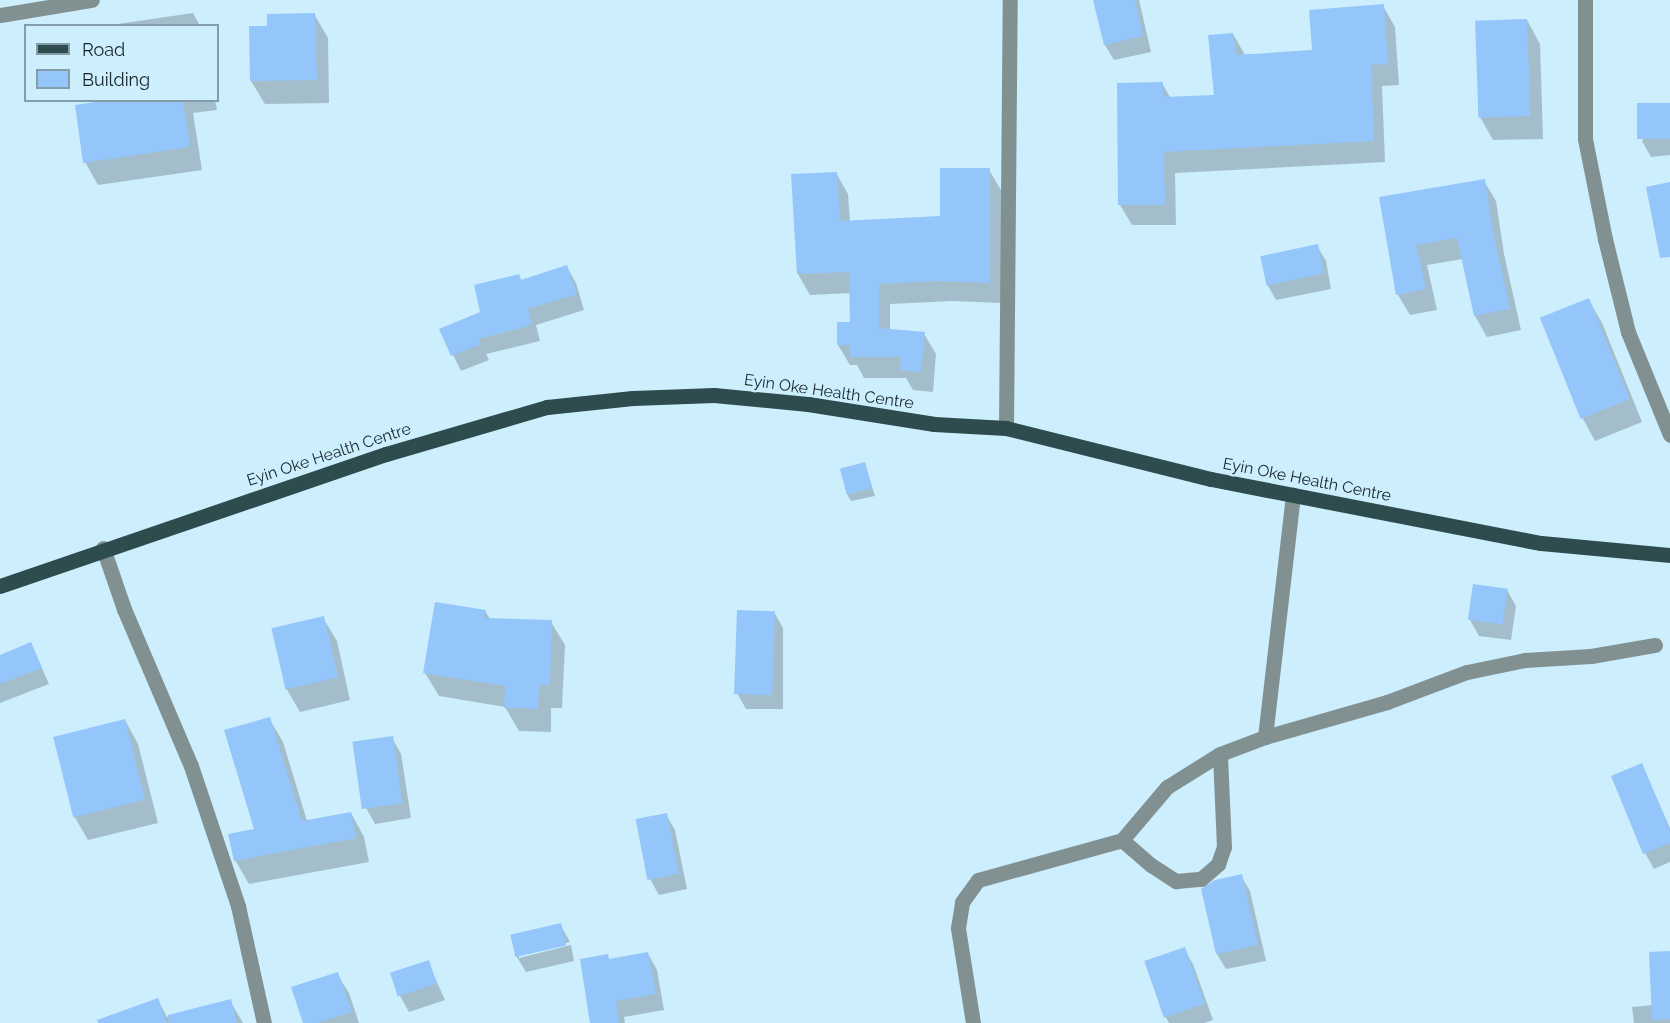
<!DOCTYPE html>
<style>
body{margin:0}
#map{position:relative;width:1670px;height:1023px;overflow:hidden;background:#cceefd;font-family:Raleway,sans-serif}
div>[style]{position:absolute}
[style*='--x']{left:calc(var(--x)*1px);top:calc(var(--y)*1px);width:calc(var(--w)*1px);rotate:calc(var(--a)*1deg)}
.shadow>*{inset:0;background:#0003}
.building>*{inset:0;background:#94c6fb;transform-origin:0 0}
.minor>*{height:15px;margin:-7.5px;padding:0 7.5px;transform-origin:7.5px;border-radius:7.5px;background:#819192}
.major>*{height:15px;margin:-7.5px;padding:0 7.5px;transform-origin:7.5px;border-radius:7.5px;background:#2e4b4d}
span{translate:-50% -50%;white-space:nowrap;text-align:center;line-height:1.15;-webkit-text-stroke:4.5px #cceefd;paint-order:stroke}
.street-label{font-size:16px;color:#18252a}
.legend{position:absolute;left:24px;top:24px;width:195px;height:78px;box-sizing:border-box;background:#cceefd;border:2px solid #849ea9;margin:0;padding:8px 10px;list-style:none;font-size:18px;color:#18252a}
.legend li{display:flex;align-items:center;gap:12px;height:30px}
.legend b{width:30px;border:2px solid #849ea9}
</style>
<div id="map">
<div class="shadow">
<i style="clip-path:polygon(1095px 0,1139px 0,1151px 52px,1114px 60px,1105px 45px)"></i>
<i style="clip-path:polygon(1383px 6px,1395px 27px,1399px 85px,1382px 86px,1385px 162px,1175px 173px,1176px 225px,1132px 225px,1120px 205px,1162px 83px,1171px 99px,1216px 96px,1233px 34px,1245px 55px,1314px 51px)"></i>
<i style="clip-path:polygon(193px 13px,200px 26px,104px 26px)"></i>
<i style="clip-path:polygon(314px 14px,328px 38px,329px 103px,265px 104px,251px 81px,268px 27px)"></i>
<i style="clip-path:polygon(1527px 20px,1540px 44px,1543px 139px,1493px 140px,1480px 117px)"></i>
<i style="clip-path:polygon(119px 100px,215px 100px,217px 110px,193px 113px,202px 170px,98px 185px,85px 162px)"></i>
<i style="clip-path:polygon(1670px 104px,1670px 155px,1651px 157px,1642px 141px)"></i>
<i style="clip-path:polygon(989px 170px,1001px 190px,1001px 303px,952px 301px,890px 304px,890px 331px,924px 334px,936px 354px,933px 392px,913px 390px,906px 378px,864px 378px,857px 365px,850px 365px,838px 345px,852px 324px,851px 293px,810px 295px,798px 274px,793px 175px,836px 173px,848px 194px,850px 222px,941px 218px)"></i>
<i style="clip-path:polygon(1484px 181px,1496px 201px,1504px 254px,1521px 330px,1487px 337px,1475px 316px,1463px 259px,1427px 265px,1437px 310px,1410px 315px,1398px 295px,1381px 198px)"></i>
<i style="clip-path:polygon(1317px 246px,1326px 261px,1331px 289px,1276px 300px,1267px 284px)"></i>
<i style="clip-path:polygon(567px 267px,576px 283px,584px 310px,536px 325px,540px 341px,486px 354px,489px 360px,461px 371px,441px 330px,482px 313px,519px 276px,522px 281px)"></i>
<i style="clip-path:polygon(1588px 299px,1602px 323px,1642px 422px,1595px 441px,1582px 417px)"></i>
<i style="clip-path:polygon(865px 464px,875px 496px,851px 501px,847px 494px)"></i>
<i style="clip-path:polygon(1507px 590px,1516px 606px,1511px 640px,1479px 636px,1470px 620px)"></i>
<i style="clip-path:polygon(485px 611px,490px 619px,551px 622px,565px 645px,562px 708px,551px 708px,551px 732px,519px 731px,505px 707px,439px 696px,425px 673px)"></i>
<i style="clip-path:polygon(774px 612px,783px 628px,783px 709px,746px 709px,737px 693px)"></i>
<i style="clip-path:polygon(323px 618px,337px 641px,350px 700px,300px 712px,286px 688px)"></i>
<i style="clip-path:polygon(31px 644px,49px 684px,0 703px,0 656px)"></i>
<i style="clip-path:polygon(269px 718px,283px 742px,307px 821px,351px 813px,364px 837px,369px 862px,249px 884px,235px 860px,255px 831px)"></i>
<i style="clip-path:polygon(125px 720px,138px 744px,158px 823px,88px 840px,74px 816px)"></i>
<i style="clip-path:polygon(392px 738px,401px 754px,411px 818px,375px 824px,366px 808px)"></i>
<i style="clip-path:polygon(1642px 765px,1670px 828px,1670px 862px,1654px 869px,1645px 853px)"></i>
<i style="clip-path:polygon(666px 815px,675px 830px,687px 889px,659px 895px,650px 879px)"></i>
<i style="clip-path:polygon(1241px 876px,1250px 891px,1266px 961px,1226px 969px,1217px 954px)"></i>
<i style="clip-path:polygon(560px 924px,570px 942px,519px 955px,519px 958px,571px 945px,574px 961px,526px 972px,517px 957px,512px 936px)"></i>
<i style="clip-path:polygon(1184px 949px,1193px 964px,1213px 1020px,1204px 1023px,1169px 1023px,1166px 1018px)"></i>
<i style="clip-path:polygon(1670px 953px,1670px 1023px,1634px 1023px,1632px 1007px,1653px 1005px)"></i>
<i style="clip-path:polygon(648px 954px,657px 970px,664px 1010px,624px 1017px,625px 1023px,592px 1023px,607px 956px,610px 961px)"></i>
<i style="clip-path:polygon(428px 962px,445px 1000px,409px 1012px,400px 996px)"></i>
<i style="clip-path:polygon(337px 974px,349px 993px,359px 1023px,305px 1023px)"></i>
<i style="clip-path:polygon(158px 1000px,167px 1017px,230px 1001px,243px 1023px,102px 1023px)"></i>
</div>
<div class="building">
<i style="clip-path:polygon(1093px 0,1135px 0,1143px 36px,1104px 45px)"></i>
<i style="clip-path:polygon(1384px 4px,1388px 64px,1371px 65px,1374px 141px,1164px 152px,1165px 205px,1118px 205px,1117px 83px,1163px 82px,1163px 97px,1214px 95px,1208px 35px,1233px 33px,1236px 55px,1312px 50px,1309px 10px)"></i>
<i style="clip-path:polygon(315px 13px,317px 80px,250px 81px,249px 26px,267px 26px,267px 14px)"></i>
<i style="left:1527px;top:19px;width:97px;height:52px;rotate:88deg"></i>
<i style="clip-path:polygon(109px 100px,183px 100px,190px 147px,83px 163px,75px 105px)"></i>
<i style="left:1670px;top:103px;width:36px;height:33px;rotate:90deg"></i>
<i style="clip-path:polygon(940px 168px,990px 168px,990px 283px,940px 281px,879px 284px,879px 328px,925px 332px,921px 372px,900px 370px,901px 357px,850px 357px,850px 345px,837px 345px,837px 322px,850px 322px,849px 272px,797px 274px,791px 174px,837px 172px,840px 221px,940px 216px)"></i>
<i style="clip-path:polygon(1485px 179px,1493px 232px,1510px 309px,1474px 316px,1457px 238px,1416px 245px,1426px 289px,1396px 295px,1379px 197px)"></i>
<i style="clip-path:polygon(1670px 182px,1670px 257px,1660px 258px,1646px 187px)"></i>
<i style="left:1318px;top:244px;width:30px;height:59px;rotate:78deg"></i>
<i style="clip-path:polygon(567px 265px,577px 294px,528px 309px,532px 325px,478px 339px,481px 344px,451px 356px,439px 329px,480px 312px,474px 285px,519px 274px,521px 280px)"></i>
<i style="left:1589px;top:298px;width:109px;height:53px;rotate:68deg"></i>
<i style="left:865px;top:462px;width:27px;height:26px;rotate:75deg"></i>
<i style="left:1473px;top:584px;width:35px;height:36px;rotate:8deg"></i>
<i style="clip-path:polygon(435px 602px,486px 610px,484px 618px,552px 620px,550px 685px,539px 685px,538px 709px,504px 708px,505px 686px,423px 673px)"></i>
<i style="left:737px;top:610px;width:38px;height:84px;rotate:2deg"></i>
<i style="left:324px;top:616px;width:63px;height:54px;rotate:77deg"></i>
<i style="clip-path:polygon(31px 642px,42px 668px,0 684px,0 655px)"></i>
<i style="clip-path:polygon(270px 717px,302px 821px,351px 812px,356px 838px,234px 861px,228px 834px,254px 829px,224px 730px)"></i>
<i style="left:125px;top:719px;width:83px;height:74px;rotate:76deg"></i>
<i style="left:393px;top:736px;width:68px;height:41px;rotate:82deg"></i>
<i style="clip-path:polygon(1642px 763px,1670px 830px,1670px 843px,1643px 854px,1611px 776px)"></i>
<i style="left:667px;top:813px;width:62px;height:32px;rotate:79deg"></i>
<i style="clip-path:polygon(1242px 874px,1258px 945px,1216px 954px,1201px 889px,1215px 880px)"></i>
<i style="left:561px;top:923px;width:23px;height:52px;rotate:77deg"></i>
<i style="left:1185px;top:947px;width:60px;height:43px;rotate:71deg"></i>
<i style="clip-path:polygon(1670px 951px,1670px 1019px,1652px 1020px,1649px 952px)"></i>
<i style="clip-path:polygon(648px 952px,656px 994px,616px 1001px,619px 1023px,590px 1023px,580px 959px,608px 954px,609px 959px)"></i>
<i style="left:429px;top:960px;width:25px;height:41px;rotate:72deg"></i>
<i style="clip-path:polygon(338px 972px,352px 1012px,317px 1023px,303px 1023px,291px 987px)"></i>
<i style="clip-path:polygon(158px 998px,167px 1023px,98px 1023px,97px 1020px)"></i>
<i style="clip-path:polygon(231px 999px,237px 1023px,169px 1023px,168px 1015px)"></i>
</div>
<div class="minor">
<i style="--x:1585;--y:0;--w:139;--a:90"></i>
<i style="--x:1585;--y:139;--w:102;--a:78.7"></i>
<i style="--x:1605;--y:239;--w:96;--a:76.1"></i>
<i style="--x:1628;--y:332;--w:111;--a:67.8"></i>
<i style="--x:0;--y:15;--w:93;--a:-9.3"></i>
<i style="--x:1006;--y:428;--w:428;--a:-89.5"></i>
<i style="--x:103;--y:548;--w:65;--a:71"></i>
<i style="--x:124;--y:609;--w:171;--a:66.9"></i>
<i style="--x:191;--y:766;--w:148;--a:71.4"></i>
<i style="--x:238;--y:906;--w:120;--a:77.5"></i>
<i style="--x:1265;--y:737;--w:244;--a:-83.4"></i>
<i style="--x:1122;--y:840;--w:38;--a:41"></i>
<i style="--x:1151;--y:865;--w:30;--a:33"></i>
<i style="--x:1176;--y:881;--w:25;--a:-5"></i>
<i style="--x:1201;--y:879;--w:23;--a:-41"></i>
<i style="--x:1218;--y:864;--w:18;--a:-71"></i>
<i style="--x:1224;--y:847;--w:93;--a:-92.5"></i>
<i style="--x:973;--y:1023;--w:96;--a:-99"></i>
<i style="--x:958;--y:928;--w:26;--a:-81"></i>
<i style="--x:962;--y:902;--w:27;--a:-54"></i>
<i style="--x:978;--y:880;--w:149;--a:-15.5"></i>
<i style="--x:1122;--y:840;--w:70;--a:-49.7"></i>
<i style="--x:1167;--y:787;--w:62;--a:-31.9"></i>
<i style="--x:1220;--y:754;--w:48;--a:-20.7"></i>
<i style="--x:1265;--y:737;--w:127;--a:-16"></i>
<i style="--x:1387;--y:702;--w:85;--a:-20.6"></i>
<i style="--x:1467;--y:672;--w:59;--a:-11.7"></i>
<i style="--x:1525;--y:660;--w:66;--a:-3.5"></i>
<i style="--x:1591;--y:656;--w:65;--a:-9.8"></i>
</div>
<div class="major">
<i style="--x:0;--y:586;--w:408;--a:-18.9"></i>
<i style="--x:386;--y:454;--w:168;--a:-16.3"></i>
<i style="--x:547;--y:407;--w:86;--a:-6"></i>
<i style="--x:633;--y:398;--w:81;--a:-2.1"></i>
<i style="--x:714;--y:395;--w:94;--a:5.5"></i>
<i style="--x:808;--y:404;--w:128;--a:9"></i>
<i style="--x:934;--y:424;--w:72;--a:3.2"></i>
<i style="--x:1006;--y:428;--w:211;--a:14"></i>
<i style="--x:1211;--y:479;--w:336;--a:11"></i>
<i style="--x:1541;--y:543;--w:130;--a:5.3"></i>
</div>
<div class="street-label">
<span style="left:829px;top:392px;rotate:8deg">Eyin Oke Health Centre</span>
<span style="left:329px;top:455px;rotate:-18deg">Eyin Oke Health Centre</span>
<span style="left:1307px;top:480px;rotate:11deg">Eyin Oke Health Centre</span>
</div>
<ul class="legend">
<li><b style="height:8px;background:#2e4b4d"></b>Road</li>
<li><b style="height:16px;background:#94c6fb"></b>Building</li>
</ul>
</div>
